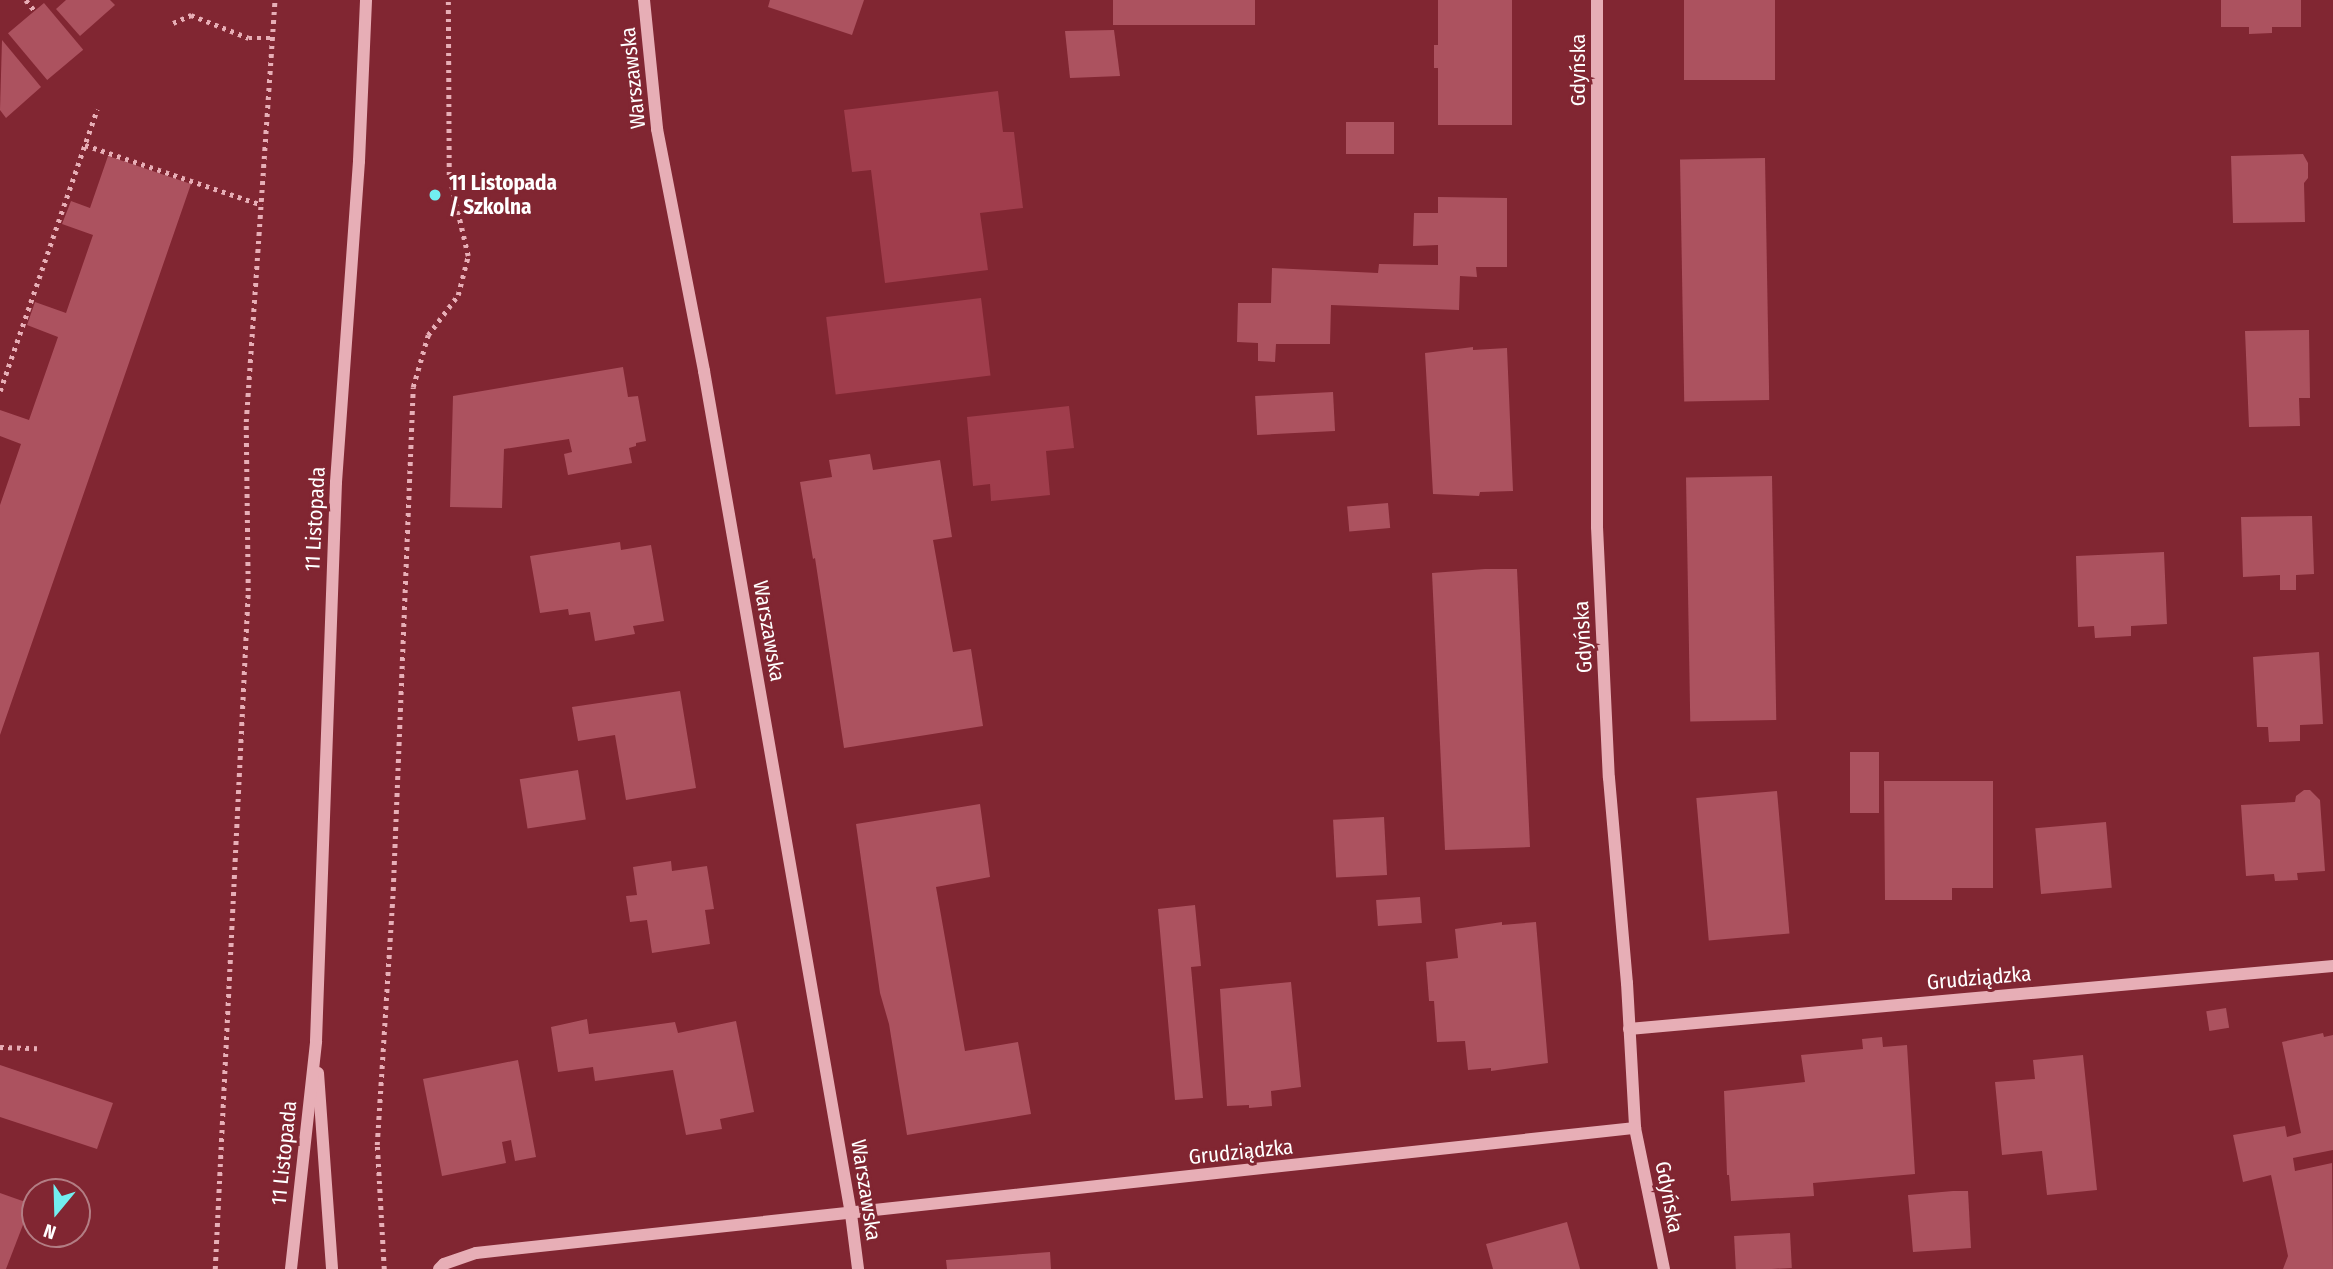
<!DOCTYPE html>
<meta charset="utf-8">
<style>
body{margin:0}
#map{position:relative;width:2333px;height:1269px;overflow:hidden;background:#812632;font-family:"Fira Sans Condensed",sans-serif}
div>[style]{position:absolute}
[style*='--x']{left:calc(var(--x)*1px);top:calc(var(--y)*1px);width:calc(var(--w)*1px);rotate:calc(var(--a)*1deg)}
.green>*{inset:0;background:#a03d4c;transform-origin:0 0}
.building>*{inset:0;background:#ac525f;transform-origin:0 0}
.path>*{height:4.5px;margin-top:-2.25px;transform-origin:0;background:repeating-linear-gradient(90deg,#e7aeb6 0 3.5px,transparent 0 8.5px)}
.minor>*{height:12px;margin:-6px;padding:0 6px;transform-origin:6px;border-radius:6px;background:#e7aeb6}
.dots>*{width:19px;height:19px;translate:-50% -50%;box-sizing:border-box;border:4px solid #812632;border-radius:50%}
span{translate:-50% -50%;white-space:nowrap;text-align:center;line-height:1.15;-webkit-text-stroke:6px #812632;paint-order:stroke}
.street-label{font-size:21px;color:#fff}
.poi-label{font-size:21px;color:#fff;font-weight:700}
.left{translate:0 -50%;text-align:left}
.north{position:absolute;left:21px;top:1178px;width:70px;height:70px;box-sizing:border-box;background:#812632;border:2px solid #b37d84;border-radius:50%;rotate:199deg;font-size:19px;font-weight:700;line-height:28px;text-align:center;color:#fff}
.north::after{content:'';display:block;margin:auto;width:24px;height:32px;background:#72eef0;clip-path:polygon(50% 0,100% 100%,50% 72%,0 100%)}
</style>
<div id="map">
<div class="green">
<i style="clip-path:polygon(998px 91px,1003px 132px,1014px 132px,1023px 208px,980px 213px,988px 270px,885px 283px,871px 170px,852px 172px,844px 110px)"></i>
<i style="left:981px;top:298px;width:78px;height:156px;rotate:83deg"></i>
<i style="clip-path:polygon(1069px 406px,1074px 448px,1046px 451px,1050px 495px,991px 501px,990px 484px,973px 486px,967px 417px)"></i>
</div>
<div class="building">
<i style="clip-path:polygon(66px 0,110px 0,115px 5px,80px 36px,56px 9px)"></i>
<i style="clip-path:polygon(770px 0,864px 0,852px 35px,768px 7px)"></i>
<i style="left:1113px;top:0;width:142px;height:25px"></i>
<i style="clip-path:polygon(1438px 0,1512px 0,1512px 125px,1438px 125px,1438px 68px,1434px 68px,1434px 45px,1438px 45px)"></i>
<i style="left:1684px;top:0;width:91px;height:80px"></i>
<i style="clip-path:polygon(2221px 0,2301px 0,2301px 27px,2272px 27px,2272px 33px,2249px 34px,2249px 27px,2221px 27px)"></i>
<i style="left:44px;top:3px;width:61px;height:47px;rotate:50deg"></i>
<i style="clip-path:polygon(1114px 30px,1120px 76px,1070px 78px,1065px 31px)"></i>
<i style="clip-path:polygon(2px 40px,41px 87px,6px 118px,0 110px)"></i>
<i style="left:1346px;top:122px;width:48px;height:32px"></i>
<i style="clip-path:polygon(2303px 154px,2308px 163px,2308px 178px,2304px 183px,2305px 222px,2233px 223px,2231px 156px)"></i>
<i style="clip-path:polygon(108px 156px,191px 184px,0 735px,0 505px,21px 444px,0 436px,0 410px,29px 420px,58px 337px,27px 325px,35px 302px,66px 313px,93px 235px,62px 224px,71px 201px,90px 208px)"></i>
<i style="left:1765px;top:158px;width:242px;height:85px;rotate:89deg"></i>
<i style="clip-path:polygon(1438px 197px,1507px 198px,1507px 267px,1476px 267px,1477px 277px,1460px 276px,1459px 310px,1331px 305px,1330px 344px,1276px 344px,1275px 362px,1258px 361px,1258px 343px,1237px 342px,1238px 303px,1271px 303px,1272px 268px,1378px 273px,1379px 264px,1438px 265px,1438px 245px,1413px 246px,1414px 213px,1438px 213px)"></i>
<i style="clip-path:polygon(2309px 330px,2310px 398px,2299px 398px,2300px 426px,2249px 427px,2245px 331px)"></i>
<i style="clip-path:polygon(1473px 347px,1473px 350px,1507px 348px,1513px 491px,1480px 492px,1479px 496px,1433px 494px,1425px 353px)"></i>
<i style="clip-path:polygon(623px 367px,628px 397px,638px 396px,646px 441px,636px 443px,636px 446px,629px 448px,632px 463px,568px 475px,564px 454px,572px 452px,569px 439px,504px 449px,502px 508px,450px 507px,453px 396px)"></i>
<i style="left:1333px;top:392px;width:39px;height:78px;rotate:87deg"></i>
<i style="clip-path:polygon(870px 454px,873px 470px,940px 460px,952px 537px,933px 540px,953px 652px,971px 649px,983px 726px,844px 748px,815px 558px,813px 559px,800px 482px,832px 477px,829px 460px)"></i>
<i style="left:1772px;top:476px;width:244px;height:86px;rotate:89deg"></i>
<i style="left:1388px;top:503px;width:25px;height:41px;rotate:85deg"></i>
<i style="clip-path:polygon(2312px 516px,2314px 574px,2296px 575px,2296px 590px,2280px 590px,2280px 575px,2243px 577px,2241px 517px)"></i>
<i style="clip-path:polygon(620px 542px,621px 550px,651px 545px,664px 621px,633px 626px,635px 634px,595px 641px,590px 612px,569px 615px,568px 609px,540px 613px,530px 556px)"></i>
<i style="clip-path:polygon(2164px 552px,2167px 624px,2131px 626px,2131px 636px,2095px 638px,2094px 626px,2078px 627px,2076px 556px)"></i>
<i style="clip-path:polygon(1485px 569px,1517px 569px,1530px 847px,1445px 850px,1432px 573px)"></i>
<i style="clip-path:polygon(2319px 652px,2323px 724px,2300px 725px,2300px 741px,2269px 742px,2268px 727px,2257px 727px,2253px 657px)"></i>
<i style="clip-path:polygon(680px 691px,696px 788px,626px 800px,615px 735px,578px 741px,572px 707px)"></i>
<i style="left:1879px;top:752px;width:61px;height:29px;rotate:90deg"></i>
<i style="left:578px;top:770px;width:50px;height:59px;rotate:81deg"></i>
<i style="clip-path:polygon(1884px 781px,1993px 781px,1993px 888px,1952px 888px,1952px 900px,1885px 900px)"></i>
<i style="clip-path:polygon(2304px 790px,2310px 790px,2320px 800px,2325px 871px,2297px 873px,2298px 880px,2275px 881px,2274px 874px,2246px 876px,2241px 805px,2295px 802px,2296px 796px)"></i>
<i style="left:1777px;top:791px;width:143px;height:81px;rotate:85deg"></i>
<i style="clip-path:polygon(980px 804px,990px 877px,936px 887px,965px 1051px,1018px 1042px,1031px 1114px,907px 1135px,889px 1024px,880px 993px,856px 824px)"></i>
<i style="left:1384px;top:817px;width:58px;height:51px;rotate:87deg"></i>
<i style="left:2106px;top:822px;width:66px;height:71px;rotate:85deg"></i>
<i style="clip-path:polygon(671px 861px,672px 871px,707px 866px,714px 909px,705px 910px,710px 944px,652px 953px,647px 920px,630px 922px,626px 896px,637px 895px,633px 867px)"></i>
<i style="left:1420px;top:897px;width:26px;height:44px;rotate:86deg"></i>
<i style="clip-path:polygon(1195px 905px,1201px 966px,1191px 967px,1203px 1098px,1175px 1100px,1158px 909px)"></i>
<i style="clip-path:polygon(1502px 922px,1502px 925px,1536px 922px,1548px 1063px,1491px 1071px,1491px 1068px,1468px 1070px,1465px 1041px,1437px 1042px,1434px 1001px,1429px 1001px,1426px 962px,1458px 958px,1455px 929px)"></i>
<i style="clip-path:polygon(1291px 982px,1301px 1087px,1271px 1091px,1272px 1106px,1249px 1108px,1249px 1105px,1227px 1106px,1220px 989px)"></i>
<i style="left:2226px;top:1008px;width:20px;height:20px;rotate:81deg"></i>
<i style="clip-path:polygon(587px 1019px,589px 1034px,675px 1022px,678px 1033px,736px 1021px,754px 1112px,720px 1119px,722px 1129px,686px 1135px,673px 1070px,595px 1081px,593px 1067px,558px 1072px,551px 1027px)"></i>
<i style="clip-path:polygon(2323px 1033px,2324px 1037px,2333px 1035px,2333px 1150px,2293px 1158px,2295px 1171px,2332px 1163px,2333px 1269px,2283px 1269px,2288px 1256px,2271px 1175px,2243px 1182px,2233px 1135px,2285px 1126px,2287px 1137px,2301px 1133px,2282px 1042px)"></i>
<i style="clip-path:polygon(1882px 1037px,1883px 1047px,1907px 1045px,1915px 1174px,1813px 1183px,1814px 1196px,1731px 1201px,1729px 1175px,1727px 1175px,1724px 1091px,1805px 1082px,1801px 1055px,1863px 1049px,1862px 1039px)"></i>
<i style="clip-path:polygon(2083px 1055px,2097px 1190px,2047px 1195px,2042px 1151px,2002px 1155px,1995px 1082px,2035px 1079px,2033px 1060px)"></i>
<i style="clip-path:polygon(518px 1060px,536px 1157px,515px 1161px,511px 1140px,502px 1142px,506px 1163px,442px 1176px,423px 1079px)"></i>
<i style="clip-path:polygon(0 1065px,113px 1103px,97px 1149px,0 1117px)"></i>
<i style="clip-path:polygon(1953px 1191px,1968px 1191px,1971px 1248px,1913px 1252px,1908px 1195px)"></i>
<i style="clip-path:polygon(0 1193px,31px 1204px,6px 1269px,0 1269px)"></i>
<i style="clip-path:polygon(1567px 1222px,1580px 1269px,1493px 1269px,1486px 1244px)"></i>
<i style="left:1790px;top:1233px;width:35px;height:56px;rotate:87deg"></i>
<i style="clip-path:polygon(1050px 1252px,1051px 1269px,947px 1269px,946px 1260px)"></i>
</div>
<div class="path">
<i style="--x:26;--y:0;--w:14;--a:51"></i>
<i style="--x:173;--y:23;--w:20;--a:-24"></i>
<i style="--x:191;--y:15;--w:62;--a:21.6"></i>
<i style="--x:249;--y:38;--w:25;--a:0"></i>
<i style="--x:85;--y:145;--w:187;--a:18.7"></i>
<i style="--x:0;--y:391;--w:298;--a:-71"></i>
<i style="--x:0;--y:1047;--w:37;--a:2"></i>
<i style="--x:215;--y:1269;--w:679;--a:-87.21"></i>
<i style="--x:248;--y:591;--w:169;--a:-90.7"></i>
<i style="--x:246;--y:422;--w:423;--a:-86.1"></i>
<i style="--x:384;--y:1269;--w:124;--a:-93.2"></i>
<i style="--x:377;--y:1145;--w:256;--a:-86.4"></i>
<i style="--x:393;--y:890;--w:503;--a:-87.72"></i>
<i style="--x:413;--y:387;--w:54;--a:-73.9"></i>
<i style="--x:428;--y:335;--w:50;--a:-53.1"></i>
<i style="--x:458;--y:295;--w:40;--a:-75.6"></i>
<i style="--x:468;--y:256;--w:83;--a:-103.2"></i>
<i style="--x:449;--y:175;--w:175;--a:-90.3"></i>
</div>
<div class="minor">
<i style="--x:644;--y:0;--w:130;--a:84.2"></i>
<i style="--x:657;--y:129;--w:247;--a:79"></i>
<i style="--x:704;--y:371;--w:856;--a:80.11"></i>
<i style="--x:851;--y:1214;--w:55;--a:82.7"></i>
<i style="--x:1597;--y:0;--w:527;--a:90"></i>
<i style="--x:1597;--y:527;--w:251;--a:87.3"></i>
<i style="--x:1609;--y:778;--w:206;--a:85"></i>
<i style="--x:1627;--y:983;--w:145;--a:86.8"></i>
<i style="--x:1635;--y:1128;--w:144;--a:78.4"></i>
<i style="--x:1629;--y:1029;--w:707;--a:-5.11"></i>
<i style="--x:318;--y:1073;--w:196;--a:85.9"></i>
<i style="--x:291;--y:1269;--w:229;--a:-83.7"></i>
<i style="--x:316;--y:1041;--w:559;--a:-87.95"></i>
<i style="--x:336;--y:482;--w:322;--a:-85.9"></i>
<i style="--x:359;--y:161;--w:161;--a:-87.5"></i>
<i style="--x:439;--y:1269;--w:7;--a:-45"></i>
<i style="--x:444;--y:1264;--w:34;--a:-19"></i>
<i style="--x:476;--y:1253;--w:1166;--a:-6.16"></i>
</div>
<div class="dots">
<i style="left:435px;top:195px;background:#72eef0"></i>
</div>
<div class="street-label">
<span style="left:1578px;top:70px;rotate:-90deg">Gdyńska</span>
<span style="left:633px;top:78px;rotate:-96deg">Warszawska</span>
<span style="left:315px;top:519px;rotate:-87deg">11 Listopada</span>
<span style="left:769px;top:631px;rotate:80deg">Warszawska</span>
<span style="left:1583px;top:637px;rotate:-93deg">Gdyńska</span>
<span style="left:1979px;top:978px;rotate:-5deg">Grudziądzka</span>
<span style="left:1241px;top:1152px;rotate:-6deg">Grudziądzka</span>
<span style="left:284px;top:1153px;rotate:-84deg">11 Listopada</span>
<span style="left:866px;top:1190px;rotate:81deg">Warszawska</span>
<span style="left:1669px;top:1197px;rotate:79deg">Gdyńska</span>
</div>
<div class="poi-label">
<span class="left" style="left:449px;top:195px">11 Listopada<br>/ Szkolna</span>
</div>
<div class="north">N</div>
</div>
